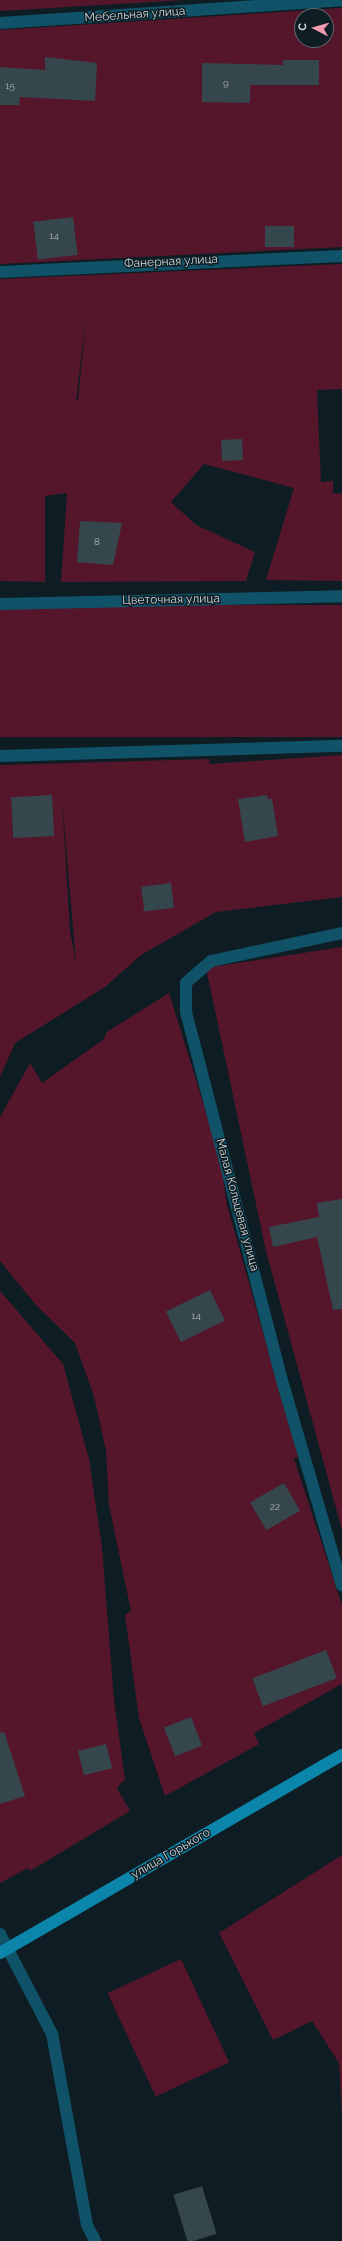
<!DOCTYPE html>
<meta charset="utf-8">
<style>
body{margin:0}
#map{position:relative;width:342px;height:2241px;overflow:hidden;background:#0e1d23;font-family:Raleway,sans-serif}
div>[style]{position:absolute}
[style*='--x']{left:calc(var(--x)*1px);top:calc(var(--y)*1px);width:calc(var(--w)*1px);rotate:calc(var(--a)*1deg)}
.green>*{inset:0;background:#55162b;transform-origin:0 0}
.building>*{inset:0;background:#35464d;transform-origin:0 0}
.street>*{height:12px;margin:-6px;padding:0 6px;transform-origin:6px;border-radius:6px;background:#105268}
.primary>*{height:12px;margin:-6px;padding:0 6px;transform-origin:6px;border-radius:6px;background:#0c85aa}
span{translate:-50% -50%;white-space:nowrap;text-align:center;line-height:1.15;-webkit-text-stroke:3px #0e1d23;paint-order:stroke}
.number-label{font-size:10px;color:#a9b5ba}
.number-label span{-webkit-text-stroke-width:0}
.street-label{font-size:12px;color:#d0dade}
.north{position:absolute;left:294px;top:8px;width:40px;height:40px;box-sizing:border-box;background:#0e1d23;border:1px solid #5c696e;border-radius:50%;rotate:276deg;font-size:11px;font-weight:700;line-height:16px;text-align:center;color:#d0dade}
.north::after{content:'';display:block;margin:auto;width:14px;height:18px;background:#f29ab0;clip-path:polygon(50% 0,100% 100%,50% 72%,0 100%)}
</style>
<div id="map">
<div class="green">
<i style="clip-path:polygon(0 0,186px 0,0 11px)"></i>
<i style="clip-path:polygon(evenodd,342px 8px,342px 247px,0 264px,0 30px,342px 8px,302px 16px,326px 16px,326px 40px,302px 40px,302px 16px)"></i>
<i style="clip-path:polygon(evenodd,342px 264px,342px 389px,317px 390px,321px 482px,333px 481px,333px 493px,342px 494px,342px 581px,266px 580px,294px 488px,204px 464px,171px 502px,196px 525px,255px 552px,246px 581px,61px 582px,67px 493px,45px 496px,45px 582px,0 581px,0 279px,342px 264px,87px 308px,78px 400px,76px 401px,87px 308px)"></i>
<i style="left:342px;top:605px;width:132px;height:342px;rotate:90deg"></i>
<i style="clip-path:polygon(evenodd,342px 755px,342px 897px,216px 912px,141px 955px,105px 987px,15px 1043px,0 1077px,0 765px,209px 759px,210px 764px,342px 755px,62px 799px,76px 963px,70px 931px,62px 799px)"></i>
<i style="clip-path:polygon(342px 947px,342px 1530px,266px 1251px,206px 968px)"></i>
<i style="clip-path:polygon(169px 993px,220px 1157px,227px 1205px,298px 1457px,294px 1459px,342px 1605px,342px 1684px,254px 1733px,259px 1744px,165px 1796px,139px 1718px,125px 1615px,131px 1611px,109px 1505px,106px 1451px,94px 1396px,75px 1343px,36px 1305px,0 1261px,0 1117px,30px 1063px,42px 1083px,104px 1039px,107px 1032px)"></i>
<i style="clip-path:polygon(0 1291px,63px 1364px,89px 1459px,102px 1547px,114px 1700px,125px 1779px,117px 1788px,130px 1811px,30px 1871px,28px 1868px,0 1883px)"></i>
<i style="clip-path:polygon(342px 1855px,342px 2114px,339px 2063px,312px 2021px,273px 2040px,219px 1933px)"></i>
<i style="left:181px;top:1959px;width:114px;height:81px;rotate:65deg"></i>
</div>
<div class="building">
<i style="clip-path:polygon(45px 57px,97px 63px,95px 101px,20px 97px,19px 105px,0 105px,0 67px,45px 70px)"></i>
<i style="clip-path:polygon(283px 60px,319px 60px,319px 85px,250px 85px,250px 103px,202px 102px,202px 63px,283px 65px)"></i>
<i style="left:73px;top:217px;width:38px;height:40px;rotate:83deg"></i>
<i style="left:265px;top:226px;width:29px;height:21px"></i>
<i style="left:242px;top:439px;width:21px;height:21px;rotate:87deg"></i>
<i style="clip-path:polygon(80px 521px,122px 523px,113px 565px,77px 562px)"></i>
<i style="left:52px;top:795px;width:41px;height:41px;rotate:87deg"></i>
<i style="clip-path:polygon(267px 795px,268px 799px,272px 799px,278px 836px,245px 842px,238px 799px)"></i>
<i style="left:171px;top:883px;width:25px;height:30px;rotate:83deg"></i>
<i style="clip-path:polygon(342px 1199px,342px 1309px,333px 1310px,317px 1237px,273px 1247px,269px 1227px,319px 1217px,317px 1203px)"></i>
<i style="left:210px;top:1290px;width:34px;height:49px;rotate:64deg"></i>
<i style="left:284px;top:1483px;width:32px;height:39px;rotate:60deg"></i>
<i style="left:326px;top:1650px;width:30px;height:79px;rotate:69deg"></i>
<i style="left:191px;top:1717px;width:31px;height:29px;rotate:69deg"></i>
<i style="clip-path:polygon(4px 1732px,25px 1796px,0 1804px,0 1733px)"></i>
<i style="left:106px;top:1744px;width:25px;height:29px;rotate:76deg"></i>
<i style="left:202px;top:2186px;width:50px;height:30px;rotate:73deg"></i>
</div>
<div class="street">
<i style="--x:0;--y:23;--w:343;--a:-3.8"></i>
<i style="--x:0;--y:272;--w:342;--a:-2.7"></i>
<i style="--x:0;--y:604;--w:342;--a:-1.3"></i>
<i style="--x:0;--y:756;--w:342;--a:-1.7"></i>
<i style="--x:342;--y:933;--w:134;--a:167.9"></i>
<i style="--x:211;--y:961;--w:33;--a:139"></i>
<i style="--x:186;--y:983;--w:29;--a:90"></i>
<i style="--x:186;--y:1012;--w:384;--a:75.4"></i>
<i style="--x:283;--y:1384;--w:210;--a:73.7"></i>
<i style="--x:0;--y:1934;--w:113;--a:62.5"></i>
<i style="--x:52;--y:2034;--w:194;--a:79.6"></i>
<i style="--x:87;--y:2225;--w:18;--a:63"></i>
</div>
<div class="primary">
<i style="--x:0;--y:1953;--w:395;--a:-30.1"></i>
</div>
<div class="number-label">
<span style="left:226px;top:83px">9</span>
<span style="left:10px;top:86px">15</span>
<span style="left:54px;top:236px">14</span>
<span style="left:97px;top:542px">8</span>
<span style="left:196px;top:1316px">14</span>
<span style="left:275px;top:1507px">22</span>
</div>
<div class="street-label">
<span style="left:135px;top:15px;rotate:-4deg">Мебельная улица</span>
<span style="left:171px;top:262px;rotate:-3deg">Фанерная улица</span>
<span style="left:171px;top:600px;rotate:-1deg">Цветочная улица</span>
<span style="left:237px;top:1205px;rotate:75deg">Малая Кольцевая улица</span>
<span style="left:171px;top:1854px;rotate:-30deg">улица Горького</span>
</div>
<div class="north">С</div>
</div>
